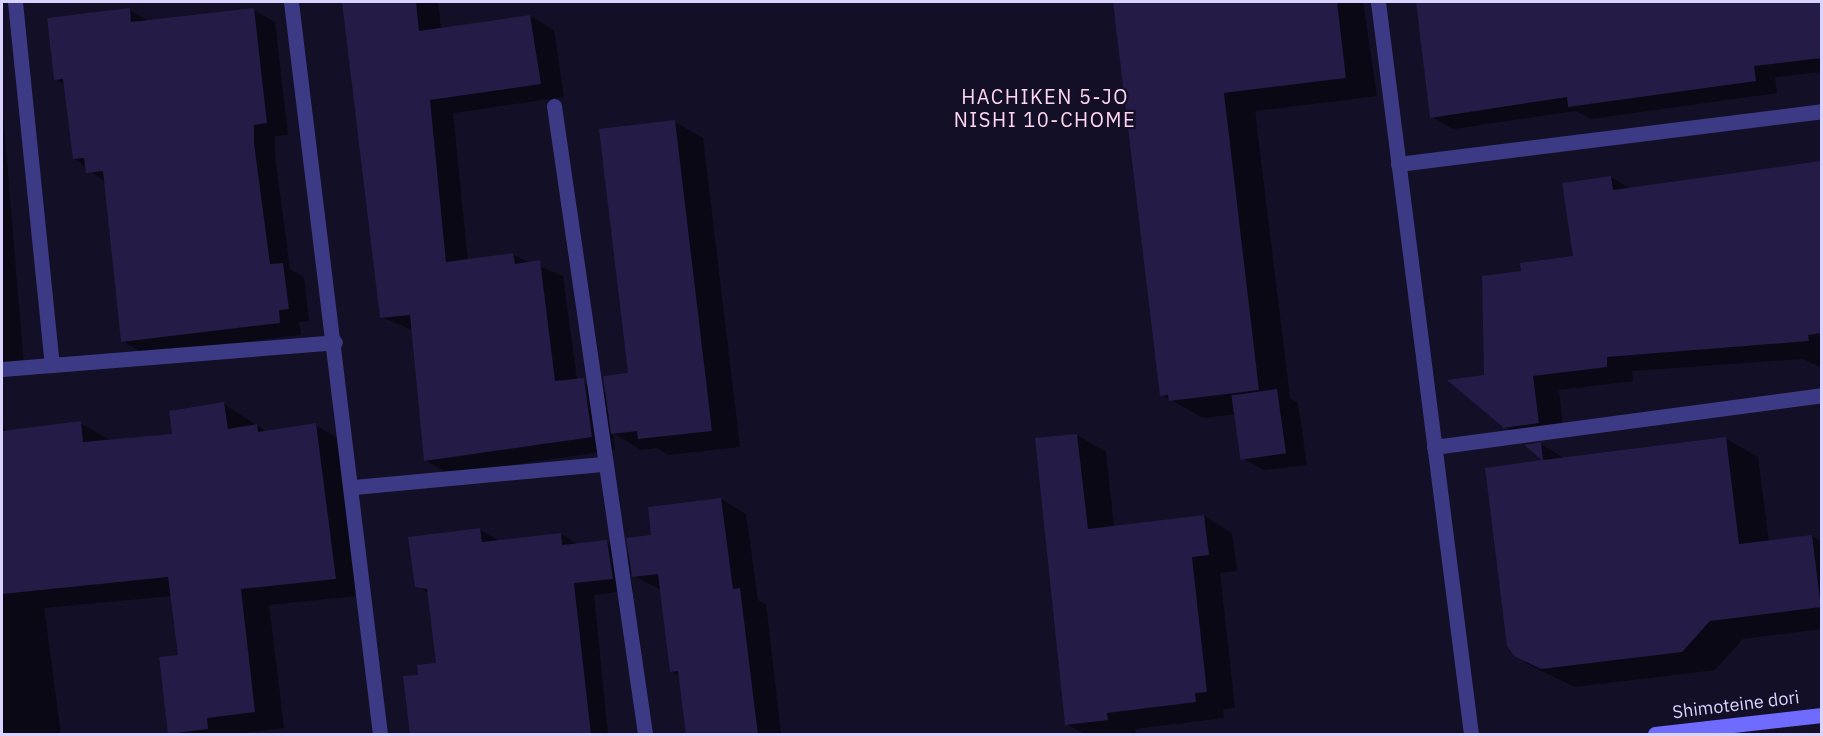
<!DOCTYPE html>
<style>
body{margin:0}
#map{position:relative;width:1823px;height:736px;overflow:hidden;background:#130f26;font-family:"IBM Plex Sans",sans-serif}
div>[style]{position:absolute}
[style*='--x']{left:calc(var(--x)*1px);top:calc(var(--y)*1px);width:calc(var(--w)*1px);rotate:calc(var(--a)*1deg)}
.shadow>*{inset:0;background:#0007}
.building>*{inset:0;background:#241b47;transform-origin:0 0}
.street>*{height:15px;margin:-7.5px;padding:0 7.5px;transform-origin:7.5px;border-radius:7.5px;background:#3d3a85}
.secondary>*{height:15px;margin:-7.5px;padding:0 7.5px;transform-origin:7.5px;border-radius:7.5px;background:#6f6bff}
span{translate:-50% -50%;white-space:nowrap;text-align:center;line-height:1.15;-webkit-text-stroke:4.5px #130f26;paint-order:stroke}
.street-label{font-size:18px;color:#d9d4ff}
.neighbourhood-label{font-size:20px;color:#ffd6f0;letter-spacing:1.5px}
.frame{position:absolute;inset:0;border:3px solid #d9d4ff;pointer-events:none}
</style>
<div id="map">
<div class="shadow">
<i style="clip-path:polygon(343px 2px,438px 2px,441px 29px,530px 16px,554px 30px,564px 97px,453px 113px,468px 261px,513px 255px,563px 276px,577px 380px,607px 393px,630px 375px,675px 122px,703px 138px,740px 447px,668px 455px,657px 448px,641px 450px,613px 433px,615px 450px,449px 474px,425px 460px,413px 330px,381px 317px)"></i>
<i style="clip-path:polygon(1114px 2px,1363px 2px,1377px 96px,1255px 111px,1290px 398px,1298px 403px,1307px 465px,1264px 470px,1242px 458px,1236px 414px,1203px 418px,1162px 395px)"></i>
<i style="clip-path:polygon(1418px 2px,1822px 2px,1822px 72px,1775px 77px,1777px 93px,1591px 119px,1576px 111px,1453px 129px,1432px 117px)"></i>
<i style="clip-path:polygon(130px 10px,149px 21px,254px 10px,275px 22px,288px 135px,275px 136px,275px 156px,290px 269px,304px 277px,309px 321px,299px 322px,301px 335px,144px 354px,122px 341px,106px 183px,75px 159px,65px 85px,55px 79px)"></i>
<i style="clip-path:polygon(2px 100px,24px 367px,2px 369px)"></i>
<i style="clip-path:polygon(1822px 163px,1822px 368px,1803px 359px,1632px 371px,1633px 381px,1559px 390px,1564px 437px,1531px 442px,1505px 427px,1486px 376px,1522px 273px,1575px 258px,1611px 177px,1631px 189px)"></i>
<i style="clip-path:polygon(224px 404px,267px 432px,315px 425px,344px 442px,365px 595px,269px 605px,284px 728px,237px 734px,170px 733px,180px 656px,172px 596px,44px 608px,61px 734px,2px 734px,2px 427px,9px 431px,80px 423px,110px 440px,174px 435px)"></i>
<i style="clip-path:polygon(1077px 435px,1106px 452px,1114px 527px,1204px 516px,1232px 533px,1237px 571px,1220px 573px,1235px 708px,1223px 709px,1224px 718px,1135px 729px,1136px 734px,1085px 734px,1066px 724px)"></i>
<i style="clip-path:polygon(1725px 438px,1758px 457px,1769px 542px,1812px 536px,1822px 542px,1822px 629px,1743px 639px,1715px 670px,1575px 687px,1527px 664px,1509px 646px,1546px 461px,1527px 446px,1541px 444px,1566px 459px)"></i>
<i style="clip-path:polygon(721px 499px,746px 514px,758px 600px,766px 604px,781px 734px,687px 734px,681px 677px,671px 671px,661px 590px,630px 574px,633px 590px,594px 595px,608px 734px,411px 734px,420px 676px,438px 664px,429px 593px,417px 586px,480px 530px,500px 541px,561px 534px,579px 545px,607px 542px,630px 555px,653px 536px)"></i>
</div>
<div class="building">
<i style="clip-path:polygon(342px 2px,416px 2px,419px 31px,530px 15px,541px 84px,430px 100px,446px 262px,513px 253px,515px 264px,540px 260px,555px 381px,584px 378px,592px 437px,424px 461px,410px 315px,380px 318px)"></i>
<i style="clip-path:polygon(1113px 2px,1337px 2px,1346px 78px,1224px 93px,1259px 390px,1169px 401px,1168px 395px,1160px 396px)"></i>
<i style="clip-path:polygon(1416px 2px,1821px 2px,1821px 58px,1754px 66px,1756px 81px,1568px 107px,1567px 97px,1430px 118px)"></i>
<i style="clip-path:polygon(130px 8px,131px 22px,254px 8px,267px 123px,254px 125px,254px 143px,270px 264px,283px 263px,289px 309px,279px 310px,280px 323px,121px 342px,103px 171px,86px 173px,84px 158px,73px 159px,63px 79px,54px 80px,47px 18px)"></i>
<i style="clip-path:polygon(675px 120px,712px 431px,638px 439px,637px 431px,611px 434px,603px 376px,628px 373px,599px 129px)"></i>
<i style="clip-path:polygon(1821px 161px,1821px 333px,1808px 335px,1809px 341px,1607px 357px,1607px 367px,1533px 376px,1539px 423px,1504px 428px,1447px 380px,1484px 375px,1482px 276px,1521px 271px,1520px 263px,1573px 256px,1562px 183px,1611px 176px,1613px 190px)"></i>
<i style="left:1277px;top:389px;width:65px;height:46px;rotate:82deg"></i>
<i style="clip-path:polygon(224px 402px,228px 429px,257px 424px,258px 432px,316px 423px,336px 579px,241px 589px,255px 712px,207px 718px,208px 729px,168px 734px,159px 657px,178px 655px,168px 577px,2px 594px,2px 431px,81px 421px,83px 442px,172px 434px,169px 411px)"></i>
<i style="clip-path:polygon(1077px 434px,1088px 529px,1204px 515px,1209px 555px,1192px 557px,1207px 692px,1195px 693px,1196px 702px,1107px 713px,1108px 720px,1065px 725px,1035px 438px)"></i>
<i style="clip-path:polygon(1726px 437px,1739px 544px,1812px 535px,1821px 607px,1710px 621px,1682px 652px,1541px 669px,1514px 656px,1507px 646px,1485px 468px,1542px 460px,1524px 445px,1541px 442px,1543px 460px)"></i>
<i style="clip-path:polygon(721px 498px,733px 589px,740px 588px,758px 735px,686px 735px,678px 671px,670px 672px,658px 574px,632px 577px,626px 538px,651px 535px,648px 507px)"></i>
<i style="clip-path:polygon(480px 528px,482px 542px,561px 533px,562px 545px,607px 540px,613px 579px,574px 583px,591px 735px,410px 735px,403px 676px,418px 675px,417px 665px,436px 663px,427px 589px,415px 587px,408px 537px)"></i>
</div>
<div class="street">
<i style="--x:15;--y:2;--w:365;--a:84.2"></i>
<i style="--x:291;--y:2;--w:737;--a:83.07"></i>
<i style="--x:1378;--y:2;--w:738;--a:82.76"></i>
<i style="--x:554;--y:106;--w:635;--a:81.75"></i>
<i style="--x:1398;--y:164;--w:427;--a:-7.1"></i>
<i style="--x:2;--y:369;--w:334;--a:-4.6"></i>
<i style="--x:1434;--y:447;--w:391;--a:-7.6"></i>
<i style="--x:354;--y:487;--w:249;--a:-5.3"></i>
</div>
<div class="secondary">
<i style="--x:1655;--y:734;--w:168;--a:-6.5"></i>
</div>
<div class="street-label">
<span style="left:1736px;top:705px;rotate:-7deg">Shimoteine dori</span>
</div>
<div class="neighbourhood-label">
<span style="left:1045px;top:108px">HACHIKEN 5-JO<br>NISHI 10-CHOME</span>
</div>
<div class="frame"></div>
</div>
